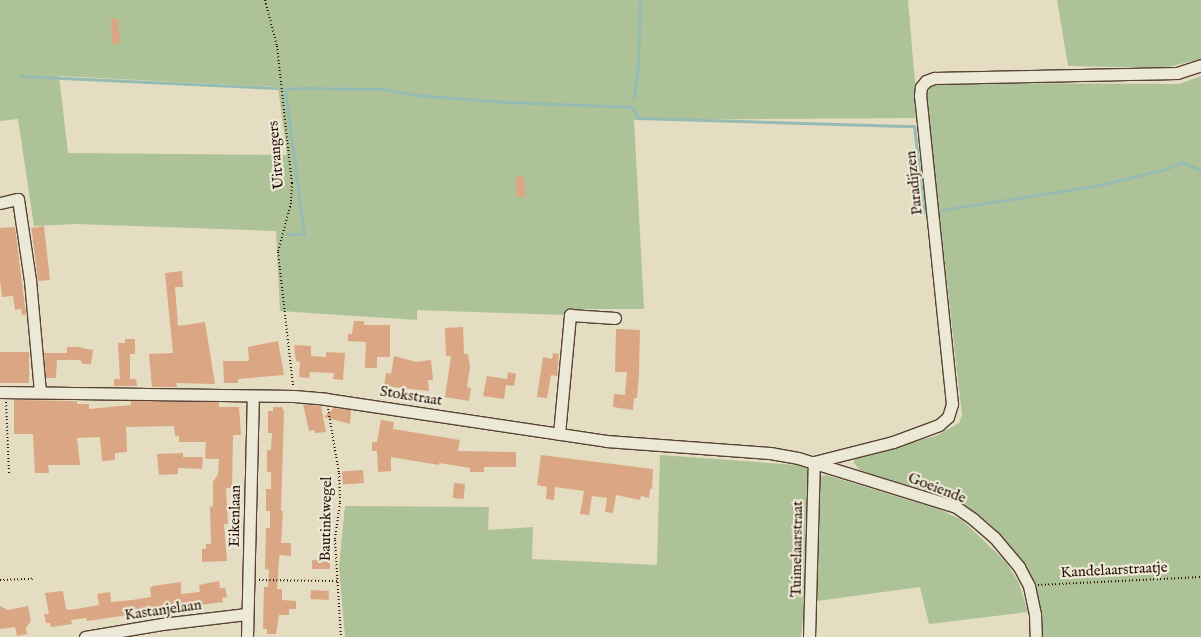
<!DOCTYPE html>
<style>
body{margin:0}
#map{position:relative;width:1201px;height:637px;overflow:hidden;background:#e4ddc1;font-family:"IM FELL English",serif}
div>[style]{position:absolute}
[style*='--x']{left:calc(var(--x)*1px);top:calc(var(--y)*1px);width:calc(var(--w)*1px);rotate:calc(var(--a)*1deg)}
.green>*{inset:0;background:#aec298}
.stream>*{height:3px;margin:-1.5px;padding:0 1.5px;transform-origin:1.5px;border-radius:1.5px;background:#95bcb2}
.building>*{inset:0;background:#daa683;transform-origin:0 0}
.path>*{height:2px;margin-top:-1px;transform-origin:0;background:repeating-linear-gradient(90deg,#280f05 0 1px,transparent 0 3.5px)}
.roads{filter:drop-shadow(1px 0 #574234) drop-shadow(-1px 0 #574234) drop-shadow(0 1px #574234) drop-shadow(0 -1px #574234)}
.minor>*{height:11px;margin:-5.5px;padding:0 5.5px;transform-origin:5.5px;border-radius:5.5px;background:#ede9d7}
span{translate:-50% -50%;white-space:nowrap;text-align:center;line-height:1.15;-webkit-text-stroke:4.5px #ede9d7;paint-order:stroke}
.street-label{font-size:15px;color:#280f05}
</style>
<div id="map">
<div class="green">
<i style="clip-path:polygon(evenodd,0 0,908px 0,918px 118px,634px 120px,644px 309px,565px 309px,564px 315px,417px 310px,417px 320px,280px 311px,276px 231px,76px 224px,34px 226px,18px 119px,0 121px,0 0,59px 76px,278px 87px,287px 155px,68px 153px,59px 76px)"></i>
<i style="clip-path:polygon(1057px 0,1201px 0,1201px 59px,1164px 68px,1068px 66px)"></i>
<i style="clip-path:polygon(1201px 76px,1201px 637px,1042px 637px,1041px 611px,1036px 591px,1029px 575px,1007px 543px,988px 522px,948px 497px,877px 476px,860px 470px,854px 463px,854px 459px,858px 456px,936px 436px,959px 423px,962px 415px,926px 98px,930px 88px,935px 83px,1179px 84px)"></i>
<i style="clip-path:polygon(660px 455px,797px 465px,806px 468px,809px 473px,805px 596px,801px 637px,345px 637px,339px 567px,345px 506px,489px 507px,488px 530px,533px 527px,532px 559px,657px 565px)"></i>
<i style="clip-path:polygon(826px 475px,941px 510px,962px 520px,1006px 562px,1019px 583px,1028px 612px,929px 624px,920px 587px,817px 601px,818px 489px,820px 477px)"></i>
</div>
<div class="stream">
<i style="--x:20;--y:76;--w:257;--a:2.7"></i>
<i style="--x:634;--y:98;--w:31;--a:-83"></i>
<i style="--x:638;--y:67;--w:67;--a:-88.3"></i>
<i style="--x:942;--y:210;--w:159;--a:-9"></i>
<i style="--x:1099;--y:185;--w:69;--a:-13.4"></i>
<i style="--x:1166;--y:169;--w:17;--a:-25"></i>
<i style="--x:1181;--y:162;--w:22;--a:22"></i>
<i style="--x:287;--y:234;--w:17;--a:0"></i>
<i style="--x:304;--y:234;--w:146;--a:-97.5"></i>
<i style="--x:285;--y:89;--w:17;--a:-3"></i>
<i style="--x:302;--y:88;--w:80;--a:0.7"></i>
<i style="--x:382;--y:89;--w:35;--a:10"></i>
<i style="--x:416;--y:95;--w:90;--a:4.4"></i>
<i style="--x:506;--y:102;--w:126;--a:2.3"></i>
<i style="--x:632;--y:107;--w:13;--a:61"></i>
<i style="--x:638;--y:118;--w:276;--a:1.7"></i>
<i style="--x:914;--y:126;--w:87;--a:83.4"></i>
</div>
<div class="building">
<i style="clip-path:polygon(111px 19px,118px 19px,120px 43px,112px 44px)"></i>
<i style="clip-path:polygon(524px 176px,525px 197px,517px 197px,515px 177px)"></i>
<i style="clip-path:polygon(31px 225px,31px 228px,44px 226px,50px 280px,38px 281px)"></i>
<i style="clip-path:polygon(15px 227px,26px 315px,22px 315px,21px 309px,15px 310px,13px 296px,2px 297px,0 279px,0 228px)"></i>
<i style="clip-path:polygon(182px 271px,183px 287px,175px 287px,178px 326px,205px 322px,215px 384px,176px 383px,177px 387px,152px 387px,149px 354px,173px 353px,165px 273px)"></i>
<i style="clip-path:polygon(354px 321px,364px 321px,364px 325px,390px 325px,390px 357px,377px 357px,377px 368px,365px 368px,366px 342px,348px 341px,348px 334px,352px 334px)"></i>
<i style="clip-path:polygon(463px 327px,464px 354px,468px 354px,470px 367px,467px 387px,471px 388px,469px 401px,445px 397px,451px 356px,446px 356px,445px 328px)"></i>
<i style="clip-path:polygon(616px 329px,640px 330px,639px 372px,637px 398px,634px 398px,633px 410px,613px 407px,614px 394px,625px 395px,627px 372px,615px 372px)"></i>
<i style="clip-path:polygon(125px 339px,135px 339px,135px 354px,130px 354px,130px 379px,136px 379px,137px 386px,114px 386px,114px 379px,120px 379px,118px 343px,125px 343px)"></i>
<i style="clip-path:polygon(278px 341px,284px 375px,238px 379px,238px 383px,224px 383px,223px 361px,248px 361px,249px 360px,248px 347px)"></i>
<i style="clip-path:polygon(294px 345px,311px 346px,311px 356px,326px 357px,326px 352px,345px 353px,343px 380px,333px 379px,334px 373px,310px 372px,309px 378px,299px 377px,300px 362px,296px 361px)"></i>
<i style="clip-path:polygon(67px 347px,81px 347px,81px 348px,93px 350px,91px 364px,83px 364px,80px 360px,57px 360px,56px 378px,46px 378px,44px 353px,67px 353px)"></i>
<i style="left:0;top:352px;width:29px;height:31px"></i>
<i style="clip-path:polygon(553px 353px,559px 354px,557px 376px,551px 375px,547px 398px,537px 397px,543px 357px,552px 359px)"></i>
<i style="clip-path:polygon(394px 356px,416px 362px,431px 360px,433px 380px,428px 380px,429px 391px,384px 386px,386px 373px,391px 374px)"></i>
<i style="clip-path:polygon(508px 372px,516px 374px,514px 386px,506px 385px,504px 399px,483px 396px,487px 376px,507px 379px)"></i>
<i style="clip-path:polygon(14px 400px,77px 401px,77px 404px,89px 404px,89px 409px,131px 405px,131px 401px,219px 402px,219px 407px,239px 407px,241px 435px,233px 435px,232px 488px,226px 488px,228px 524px,224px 524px,227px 561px,202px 562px,202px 549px,206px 549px,206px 544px,211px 544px,210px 506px,213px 507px,213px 482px,218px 474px,219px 459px,205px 459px,206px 442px,179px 442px,179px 436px,175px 436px,174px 426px,126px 427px,127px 452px,115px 453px,115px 460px,102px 461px,100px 437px,77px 438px,80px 465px,48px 465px,49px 473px,35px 473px,33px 434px,14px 434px)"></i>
<i style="clip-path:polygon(303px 404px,321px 406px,326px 432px,315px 433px,315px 430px,309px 431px)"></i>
<i style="clip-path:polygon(273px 407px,282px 407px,284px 412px,281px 511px,283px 511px,281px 543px,291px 543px,291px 556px,280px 555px,279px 559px,277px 589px,282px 589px,282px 600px,296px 601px,296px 609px,289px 609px,289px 615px,279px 615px,276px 634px,267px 634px,267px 629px,263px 629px,264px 587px,268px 587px,269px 570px,265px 569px,266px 528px,270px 528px,270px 511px,266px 511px,266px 489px,271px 489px,271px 472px,267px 472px,267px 450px,271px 450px,272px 433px,268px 433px,268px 411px,273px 411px)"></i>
<i style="clip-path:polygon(334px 408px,351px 410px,350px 424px,324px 417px)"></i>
<i style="clip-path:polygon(381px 420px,394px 422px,393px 429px,460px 440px,458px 451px,516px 452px,516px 467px,484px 467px,484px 472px,470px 472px,470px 468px,439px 463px,439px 465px,391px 457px,391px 471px,378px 472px,377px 451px,372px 451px,372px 442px,377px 442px)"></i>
<i style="clip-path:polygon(183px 453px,183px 457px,203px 457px,202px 469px,178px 468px,178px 474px,159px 475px,157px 454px)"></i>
<i style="clip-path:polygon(541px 455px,653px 469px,652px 489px,650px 489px,649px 498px,641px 496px,640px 500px,616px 495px,613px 513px,605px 512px,607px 498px,592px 496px,589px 515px,580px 514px,584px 491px,555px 487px,554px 500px,546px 499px,547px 487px,537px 485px)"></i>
<i style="left:363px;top:470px;width:13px;height:21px;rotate:86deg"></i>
<i style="left:454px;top:483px;width:11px;height:15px;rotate:5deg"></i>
<i style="left:312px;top:560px;width:18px;height:9px"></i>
<i style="clip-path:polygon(219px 581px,220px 588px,225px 588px,227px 597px,222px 598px,223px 602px,201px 605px,201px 601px,183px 603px,184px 607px,87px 621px,86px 618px,71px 620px,72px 624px,51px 627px,50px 623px,46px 623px,44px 614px,49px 614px,45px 593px,63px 591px,66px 609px,70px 610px,99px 605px,97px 594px,110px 592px,111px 602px,132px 600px,151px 597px,150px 588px,153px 586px,181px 582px,181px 594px,200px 592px,199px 585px)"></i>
<i style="left:311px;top:590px;width:18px;height:9px;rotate:3deg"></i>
<i style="clip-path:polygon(0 606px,8px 610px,28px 606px,31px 621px,26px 628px,27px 634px,17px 636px,15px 627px,0 629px)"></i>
</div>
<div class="path">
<i style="--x:265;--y:0;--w:48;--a:75.4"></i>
<i style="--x:277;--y:46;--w:138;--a:83.8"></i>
<i style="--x:292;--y:183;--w:20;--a:93"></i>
<i style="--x:291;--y:203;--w:51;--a:104.9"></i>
<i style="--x:278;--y:252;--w:134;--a:83.6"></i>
<i style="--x:6;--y:402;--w:71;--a:87.6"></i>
<i style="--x:328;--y:409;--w:65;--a:80.2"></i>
<i style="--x:339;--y:473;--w:30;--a:88"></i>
<i style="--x:340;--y:503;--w:37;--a:98"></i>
<i style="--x:335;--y:540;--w:97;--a:86.5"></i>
<i style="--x:0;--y:580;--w:34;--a:-2"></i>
<i style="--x:259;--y:580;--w:78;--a:0.7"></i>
<i style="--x:1038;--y:585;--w:163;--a:-2.8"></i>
</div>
<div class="roads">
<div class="minor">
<i style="--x:0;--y:203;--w:18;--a:-13"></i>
<i style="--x:18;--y:199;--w:82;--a:81.6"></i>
<i style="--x:30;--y:280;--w:112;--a:84.9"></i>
<i style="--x:0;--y:392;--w:294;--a:0.8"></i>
<i style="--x:294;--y:396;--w:32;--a:5"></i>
<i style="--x:326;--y:399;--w:283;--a:8.5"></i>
<i style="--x:606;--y:441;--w:164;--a:4.2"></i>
<i style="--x:770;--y:453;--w:28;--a:10"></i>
<i style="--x:798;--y:458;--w:165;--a:17.2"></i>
<i style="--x:956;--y:507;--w:21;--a:35"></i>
<i style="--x:973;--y:519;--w:28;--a:41"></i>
<i style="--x:994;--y:537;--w:39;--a:50"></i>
<i style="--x:1019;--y:567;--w:21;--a:62"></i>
<i style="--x:1029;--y:586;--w:29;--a:78"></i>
<i style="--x:1035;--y:614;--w:23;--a:88"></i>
<i style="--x:559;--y:434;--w:120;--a:-84.7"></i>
<i style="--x:570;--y:315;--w:45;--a:3.8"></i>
<i style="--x:814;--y:462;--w:81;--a:-14.2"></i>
<i style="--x:893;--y:442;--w:49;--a:-20.3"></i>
<i style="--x:939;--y:425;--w:12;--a:-42"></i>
<i style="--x:948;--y:417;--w:14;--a:-73"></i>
<i style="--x:952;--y:404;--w:310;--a:-95.9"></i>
<i style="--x:920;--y:96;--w:9;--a:-84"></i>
<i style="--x:921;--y:87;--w:8;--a:-50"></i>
<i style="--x:926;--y:81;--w:9;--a:-21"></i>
<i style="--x:934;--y:78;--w:243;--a:-1.2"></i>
<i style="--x:1177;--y:73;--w:25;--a:-18"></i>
<i style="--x:85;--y:637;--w:78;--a:-9.6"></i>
<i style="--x:162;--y:624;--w:85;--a:-6.8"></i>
<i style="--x:247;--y:637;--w:241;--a:-88.6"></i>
<i style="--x:809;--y:637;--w:175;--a:-88.4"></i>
</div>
</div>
<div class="street-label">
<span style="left:276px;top:155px;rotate:-95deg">Uitvangers</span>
<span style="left:914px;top:183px;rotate:-96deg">Paradijzen</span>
<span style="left:411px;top:396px;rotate:9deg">Stokstraat</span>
<span style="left:937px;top:488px;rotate:21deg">Goeiende</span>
<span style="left:235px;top:516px;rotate:-89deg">Eikenlaan</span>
<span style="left:326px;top:519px;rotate:-89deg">Bautinkwegel</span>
<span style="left:797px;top:549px;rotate:-89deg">Tuimelaarstraat</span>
<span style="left:1114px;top:570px;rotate:-3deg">Kandelaarstraatje</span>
<span style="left:163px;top:610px;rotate:-8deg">Kastanjelaan</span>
</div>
</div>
